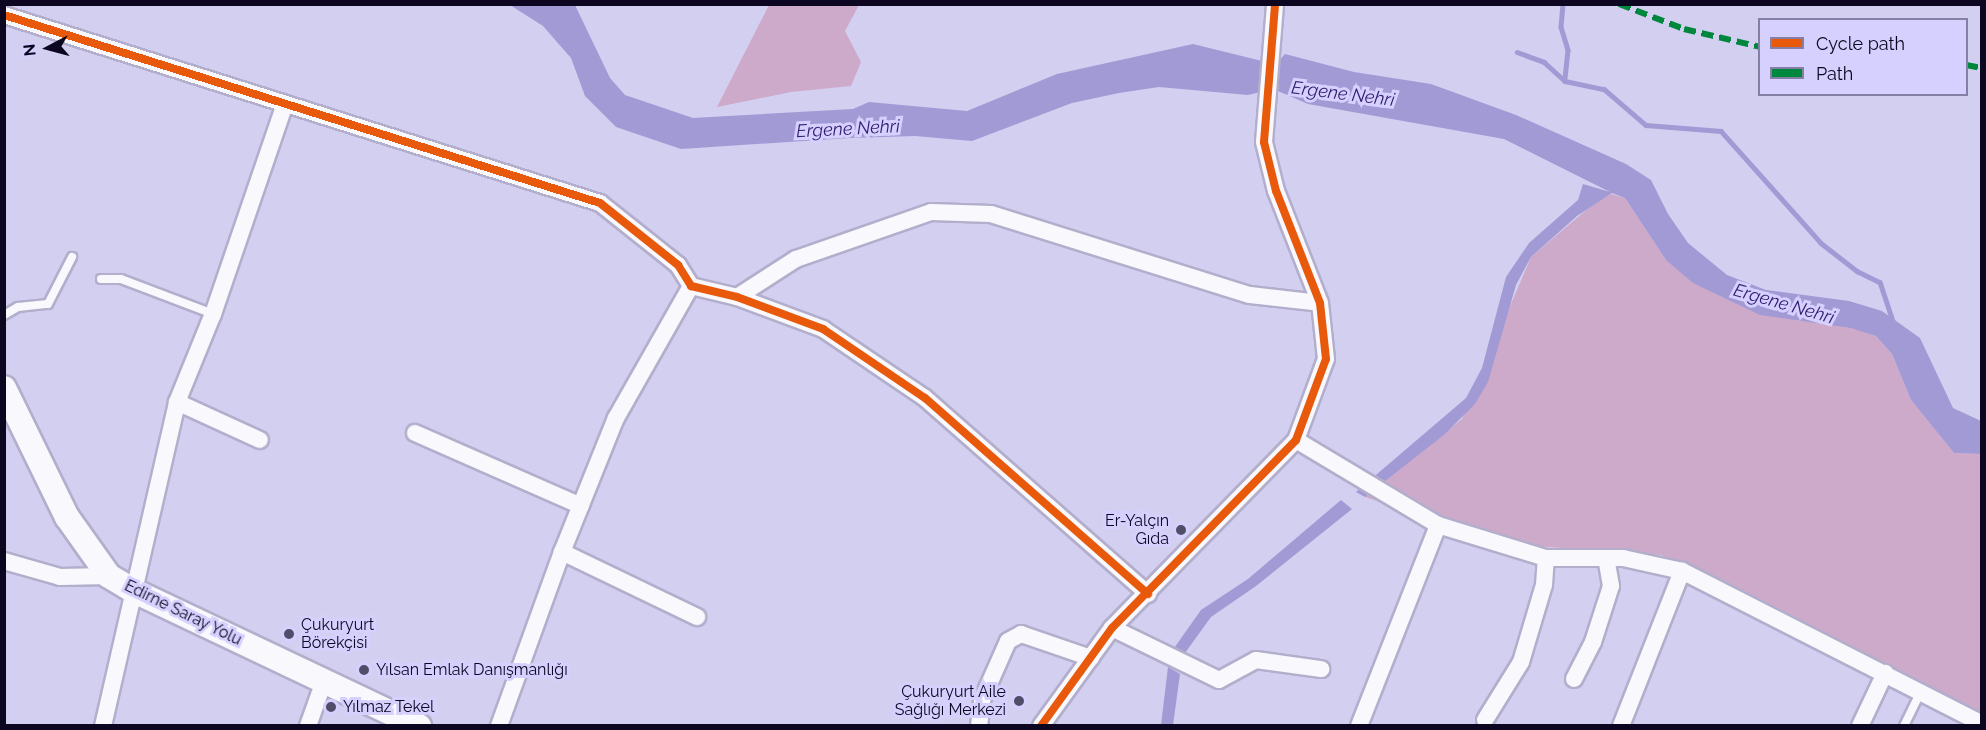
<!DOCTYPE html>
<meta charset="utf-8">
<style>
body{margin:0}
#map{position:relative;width:1986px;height:730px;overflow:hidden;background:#d2cff0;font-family:Raleway,sans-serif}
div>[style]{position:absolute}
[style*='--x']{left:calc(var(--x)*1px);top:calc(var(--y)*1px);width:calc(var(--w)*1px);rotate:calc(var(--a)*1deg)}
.green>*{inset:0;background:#ceaaca}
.water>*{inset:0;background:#a29ad5}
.stream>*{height:4.5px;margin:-2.25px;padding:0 2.25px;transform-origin:2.25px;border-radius:2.25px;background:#a29ad5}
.roads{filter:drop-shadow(2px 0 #b2aecb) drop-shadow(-2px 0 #b2aecb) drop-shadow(0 2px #b2aecb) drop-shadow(0 -2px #b2aecb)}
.service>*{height:8px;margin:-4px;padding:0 4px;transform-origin:4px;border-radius:4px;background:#f8f8fd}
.minor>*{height:16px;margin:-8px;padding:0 8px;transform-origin:8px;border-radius:8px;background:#f8f8fd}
.secondary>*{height:24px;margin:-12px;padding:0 12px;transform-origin:12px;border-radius:12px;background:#f8f8fd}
.quiet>*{height:6px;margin-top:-3px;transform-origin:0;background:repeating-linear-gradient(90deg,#00873e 0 12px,transparent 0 18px)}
.cycleway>*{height:8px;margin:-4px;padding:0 4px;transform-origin:4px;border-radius:4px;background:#e8590c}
.dots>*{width:16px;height:16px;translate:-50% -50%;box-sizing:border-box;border:3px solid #d5d0fe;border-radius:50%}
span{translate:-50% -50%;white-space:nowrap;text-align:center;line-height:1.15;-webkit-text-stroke:6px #d5d0fe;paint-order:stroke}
.poi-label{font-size:16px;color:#0c0620}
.right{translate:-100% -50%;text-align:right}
.left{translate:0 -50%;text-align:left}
.street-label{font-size:16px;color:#0c0620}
.water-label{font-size:18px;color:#341d6f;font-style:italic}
.frame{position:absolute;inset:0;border:6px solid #0c0620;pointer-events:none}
.legend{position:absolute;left:1758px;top:18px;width:210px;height:78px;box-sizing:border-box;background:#d5d0fe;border:2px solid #857fa5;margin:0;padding:8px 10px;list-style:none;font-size:18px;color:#0c0620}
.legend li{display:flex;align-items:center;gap:12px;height:30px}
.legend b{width:30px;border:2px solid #857fa5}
.north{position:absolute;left:18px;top:18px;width:60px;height:60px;-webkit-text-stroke:4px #d5d0fe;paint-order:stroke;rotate:264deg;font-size:16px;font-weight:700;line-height:24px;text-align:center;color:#0c0620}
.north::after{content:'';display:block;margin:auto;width:21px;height:27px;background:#0c0620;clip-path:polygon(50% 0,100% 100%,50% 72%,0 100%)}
</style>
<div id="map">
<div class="green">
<i style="clip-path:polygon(769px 5px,859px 5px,845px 31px,861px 62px,851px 86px,791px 92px,717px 107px)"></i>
<i style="clip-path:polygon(1611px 194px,1625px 198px,1666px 260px,1876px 336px,1892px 354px,1911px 400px,1954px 453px,1981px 454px,1981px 718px,1874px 659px,1661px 555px,1508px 544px,1365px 497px,1462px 419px,1531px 257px,1591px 206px)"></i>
</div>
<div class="water">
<i style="clip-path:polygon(500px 5px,575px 5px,610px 78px,625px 95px,693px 118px,853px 109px,869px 102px,967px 111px,1057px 74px,1193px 44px,1266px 62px,1265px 91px,1248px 95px,1159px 87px,1119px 93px,1072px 103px,972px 141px,915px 136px,850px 138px,681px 149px,616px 127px,585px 96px,571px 58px,543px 26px,510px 5px)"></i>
<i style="clip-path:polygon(1285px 54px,1354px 72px,1431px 84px,1516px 115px,1626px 164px,1651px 180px,1668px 214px,1688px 243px,1727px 275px,1766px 290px,1849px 301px,1882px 311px,1920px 338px,1953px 408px,1981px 421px,1981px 454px,1954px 453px,1911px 400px,1892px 354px,1876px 336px,1851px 328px,1760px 315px,1693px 283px,1666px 260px,1625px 198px,1612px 193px,1577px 216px,1531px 257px,1516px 285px,1488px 382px,1475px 404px,1445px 434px,1365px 497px,1356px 492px,1466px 398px,1482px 368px,1506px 277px,1529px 243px,1578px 200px,1583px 184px,1610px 192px,1504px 139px,1308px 104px,1278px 91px,1275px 65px)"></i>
<i style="clip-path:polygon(1341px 500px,1352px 509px,1256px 586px,1211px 617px,1182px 657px,1172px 651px,1201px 610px,1248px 579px)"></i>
<i style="clip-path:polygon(1168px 667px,1180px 674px,1173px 725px,1161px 725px)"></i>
</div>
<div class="stream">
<i style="--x:1563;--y:4;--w:23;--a:95"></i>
<i style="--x:1561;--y:27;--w:24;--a:73"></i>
<i style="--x:1568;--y:50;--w:31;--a:96"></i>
<i style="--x:1517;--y:52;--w:29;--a:20"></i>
<i style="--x:1544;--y:62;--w:28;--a:42"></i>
<i style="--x:1565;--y:81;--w:40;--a:12"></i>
<i style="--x:1604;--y:89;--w:55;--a:40.6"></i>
<i style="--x:1646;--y:125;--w:75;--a:4.6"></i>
<i style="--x:1721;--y:131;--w:150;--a:48.2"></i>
<i style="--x:1821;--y:243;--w:46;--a:37.9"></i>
<i style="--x:1857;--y:271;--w:25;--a:26"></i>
<i style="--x:1880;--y:282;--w:41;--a:71.6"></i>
</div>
<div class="roads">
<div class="service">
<i style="--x:101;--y:279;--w:20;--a:0"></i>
<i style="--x:121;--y:279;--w:98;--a:20.8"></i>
<i style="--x:4;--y:315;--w:16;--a:-30"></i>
<i style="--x:18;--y:307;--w:30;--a:-6"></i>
<i style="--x:48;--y:304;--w:53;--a:-62.9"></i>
<i style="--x:1904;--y:726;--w:39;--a:-64"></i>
</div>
<div class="minor">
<i style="--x:4;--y:15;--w:625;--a:17.51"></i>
<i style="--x:600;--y:203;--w:100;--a:38.5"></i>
<i style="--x:678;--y:265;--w:25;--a:58"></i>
<i style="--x:691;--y:286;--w:47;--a:13.4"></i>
<i style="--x:737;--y:297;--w:92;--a:20.4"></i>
<i style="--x:823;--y:329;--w:123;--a:34.1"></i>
<i style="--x:925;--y:398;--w:297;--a:41.3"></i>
<i style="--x:737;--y:297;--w:70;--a:-32.8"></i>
<i style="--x:796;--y:259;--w:143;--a:-19.2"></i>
<i style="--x:931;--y:212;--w:60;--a:1.9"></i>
<i style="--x:991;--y:214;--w:271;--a:17.4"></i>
<i style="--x:1250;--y:295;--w:70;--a:6.5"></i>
<i style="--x:177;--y:402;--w:91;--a:24.6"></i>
<i style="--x:415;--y:433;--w:181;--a:23.7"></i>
<i style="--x:1296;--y:440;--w:165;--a:30.9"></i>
<i style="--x:1438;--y:525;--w:113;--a:17"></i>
<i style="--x:1546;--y:558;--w:77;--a:0"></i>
<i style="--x:1623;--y:558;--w:60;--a:12.4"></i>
<i style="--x:1682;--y:571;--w:337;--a:27"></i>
<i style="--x:562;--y:552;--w:150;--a:25.7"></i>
<i style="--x:4;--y:561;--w:58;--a:15.9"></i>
<i style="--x:60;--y:577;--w:49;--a:-1.2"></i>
<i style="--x:1112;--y:628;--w:119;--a:25.9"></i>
<i style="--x:1219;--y:680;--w:42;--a:-28.4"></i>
<i style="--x:1256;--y:660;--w:66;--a:7.9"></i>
<i style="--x:1574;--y:679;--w:42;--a:-62.8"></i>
<i style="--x:1593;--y:642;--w:59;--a:-72.2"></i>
<i style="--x:1611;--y:586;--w:28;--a:-100"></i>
<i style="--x:1485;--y:720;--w:68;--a:-58.2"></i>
<i style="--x:1521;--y:662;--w:80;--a:-73.4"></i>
<i style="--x:1544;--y:585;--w:27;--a:-86"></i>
<i style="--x:103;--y:726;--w:332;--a:-77.1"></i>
<i style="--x:177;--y:402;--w:95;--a:-67.8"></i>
<i style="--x:213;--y:314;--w:222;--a:-71.1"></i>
<i style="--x:308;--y:726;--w:48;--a:-70.4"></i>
<i style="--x:499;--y:726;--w:185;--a:-70.1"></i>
<i style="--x:562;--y:552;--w:144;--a:-68.1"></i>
<i style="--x:616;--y:418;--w:152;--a:-60.4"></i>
<i style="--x:979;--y:726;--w:26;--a:-83"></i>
<i style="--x:982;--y:700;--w:64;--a:-66.2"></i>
<i style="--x:1008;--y:641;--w:15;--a:-28"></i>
<i style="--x:1021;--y:634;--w:74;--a:18.9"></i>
<i style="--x:1041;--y:726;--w:121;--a:-54.1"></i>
<i style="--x:1112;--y:628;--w:263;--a:-45.6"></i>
<i style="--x:1296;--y:440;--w:86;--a:-69.7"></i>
<i style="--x:1326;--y:359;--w:56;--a:-96.1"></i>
<i style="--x:1320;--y:303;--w:120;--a:-111.4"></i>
<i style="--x:1276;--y:191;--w:50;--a:-103.8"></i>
<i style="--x:1264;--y:142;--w:138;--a:-85.4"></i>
<i style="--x:1359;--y:726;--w:216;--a:-68.5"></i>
<i style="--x:1621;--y:726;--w:167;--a:-68.5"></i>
<i style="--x:1860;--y:726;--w:59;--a:-64.7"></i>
</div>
<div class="secondary">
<i style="--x:4;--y:388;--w:144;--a:64"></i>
<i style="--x:67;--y:517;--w:72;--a:54.6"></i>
<i style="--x:109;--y:576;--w:27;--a:31"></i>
<i style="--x:132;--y:590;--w:318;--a:25.4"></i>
</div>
</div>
<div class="quiet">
<i style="--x:1619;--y:4;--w:70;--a:21"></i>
<i style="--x:1684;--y:29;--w:78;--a:13.3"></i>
<i style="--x:1966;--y:65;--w:16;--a:11"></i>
</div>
<div class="cycleway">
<i style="--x:4;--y:15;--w:625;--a:17.51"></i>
<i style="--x:600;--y:203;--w:100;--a:38.5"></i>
<i style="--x:678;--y:265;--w:25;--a:58"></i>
<i style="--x:691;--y:286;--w:47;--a:13.4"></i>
<i style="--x:737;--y:297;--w:92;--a:20.4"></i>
<i style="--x:823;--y:329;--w:123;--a:34.1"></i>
<i style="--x:925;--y:398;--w:297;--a:41.3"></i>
<i style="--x:1041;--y:726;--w:121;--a:-54.1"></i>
<i style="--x:1112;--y:628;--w:263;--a:-45.6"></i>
<i style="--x:1296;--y:440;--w:86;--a:-69.7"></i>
<i style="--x:1326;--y:359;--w:56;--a:-96.1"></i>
<i style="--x:1320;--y:303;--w:120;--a:-111.4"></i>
<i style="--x:1276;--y:191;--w:50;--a:-103.8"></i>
<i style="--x:1264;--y:142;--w:138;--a:-85.4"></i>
</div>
<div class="dots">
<i style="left:1181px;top:530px;background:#514c69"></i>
<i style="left:289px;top:634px;background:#514c69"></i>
<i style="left:364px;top:670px;background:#514c69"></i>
<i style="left:1019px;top:701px;background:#514c69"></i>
<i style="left:331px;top:707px;background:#514c69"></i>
</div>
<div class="poi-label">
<span class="right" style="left:1169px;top:530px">Er-Yalçın<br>Gıda</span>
<span class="left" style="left:301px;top:634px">Çukuryurt<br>Börekçisi</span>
<span class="left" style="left:376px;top:670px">Yılsan Emlak Danışmanlığı</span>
<span class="right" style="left:1006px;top:701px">Çukuryurt Aile<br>Sağlığı Merkezi</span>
<span class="left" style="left:343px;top:707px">Yılmaz Tekel</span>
</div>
<div class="street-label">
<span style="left:183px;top:613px;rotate:26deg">Edirne Saray Yolu</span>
</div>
<div class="water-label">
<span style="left:1343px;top:94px;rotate:7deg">Ergene Nehri</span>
<span style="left:848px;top:129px;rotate:-3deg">Ergene Nehri</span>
<span style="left:1784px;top:304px;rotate:16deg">Ergene Nehri</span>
</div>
<div class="frame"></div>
<ul class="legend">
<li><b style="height:8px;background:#e8590c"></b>Cycle path</li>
<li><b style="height:8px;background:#00873e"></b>Path</li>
</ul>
<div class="north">N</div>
</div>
